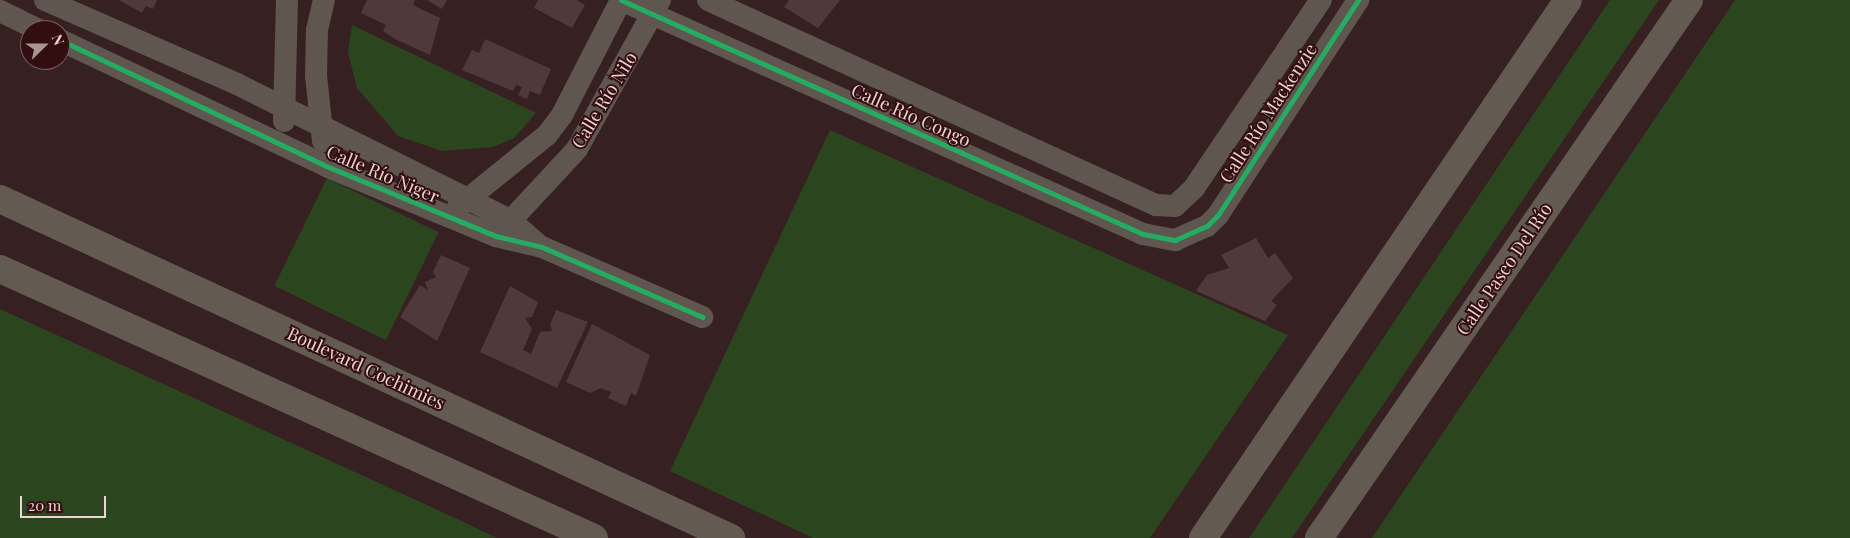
<!DOCTYPE html>
<meta charset="utf-8">
<style>
body{margin:0}
#map{position:relative;width:1850px;height:538px;overflow:hidden;background:#362022;font-family:"Playfair Display",serif}
div>[style]{position:absolute}
[style*='--x']{left:calc(var(--x)*1px);top:calc(var(--y)*1px);width:calc(var(--w)*1px);rotate:calc(var(--a)*1deg)}
.green>*{inset:0;background:#2b451f;transform-origin:0 0}
.building>*{inset:0;background:#50393a}
.street>*{height:22px;margin:-11px;padding:0 11px;transform-origin:11px;border-radius:11px;background:#5f5650}
.secondary>*{height:28px;margin:-14px;padding:0 14px;transform-origin:14px;border-radius:14px;background:#635a51}
.cycleway>*{height:5px;margin:-2.5px;padding:0 2.5px;transform-origin:2.5px;border-radius:2.5px;background:#26ab63}
span{translate:-50% -50%;white-space:nowrap;text-align:center;line-height:1.15;-webkit-text-stroke:4px #330e11;paint-order:stroke}
.street-label{font-size:18px;color:#edd2d2}
.north{position:absolute;left:20px;top:20px;width:50px;height:50px;box-sizing:border-box;background:#330e11;border:1px solid #7d5c5e;border-radius:50%;rotate:68deg;font-size:14px;font-weight:700;line-height:20px;text-align:center;color:#edd2d2}
.north::after{content:'';display:block;margin:auto;width:18px;height:22px;background:#ad9494;clip-path:polygon(50% 0,100% 100%,50% 72%,0 100%)}
.scale{position:absolute;left:20px;top:496px;width:86px;height:22px;box-sizing:border-box;border:2px solid #edd2d2;border-top:0;padding-left:6px;font-size:15px;line-height:18px;white-space:nowrap;color:#edd2d2;-webkit-text-stroke:4px #330e11;paint-order:stroke}
</style>
<div id="map">
<div class="green">
<i style="clip-path:polygon(1610px 0,1659px 0,1292px 538px,1249px 538px)"></i>
<i style="clip-path:polygon(1735px 0,1850px 0,1850px 538px,1372px 538px)"></i>
<i style="clip-path:polygon(352px 25px,536px 113px,514px 138px,493px 147px,442px 151px,398px 136px,357px 88px,348px 52px)"></i>
<i style="clip-path:polygon(830px 130px,1288px 335px,1150px 538px,813px 538px,670px 471px)"></i>
<i style="left:327px;top:178px;width:124px;height:120px;rotate:26deg"></i>
<i style="clip-path:polygon(0 309px,453px 517px,497px 538px,0 538px)"></i>
</div>
<div class="building">
<i style="clip-path:polygon(119px 0,157px 0,153px 9px,146px 6px,142px 13px)"></i>
<i style="clip-path:polygon(367px 0,415px 0,413px 5px,440px 18px,430px 55px,395px 39px,383px 31px,386px 25px,361px 13px)"></i>
<i style="clip-path:polygon(427px 0,447px 0,442px 9px)"></i>
<i style="clip-path:polygon(538px 0,577px 0,585px 5px,572px 28px,534px 8px)"></i>
<i style="clip-path:polygon(789px 0,840px 0,818px 28px,784px 7px)"></i>
<i style="clip-path:polygon(485px 39px,551px 69px,540px 95px,530px 91px,527px 99px,518px 95px,522px 87px,516px 85px,513px 91px,462px 70px,472px 50px,479px 53px)"></i>
<i style="clip-path:polygon(1256px 238px,1268px 258px,1275px 253px,1293px 278px,1271px 301px,1277px 305px,1265px 321px,1196px 291px,1207px 275px,1229px 268px,1221px 255px)"></i>
<i style="clip-path:polygon(441px 255px,470px 268px,437px 341px,400px 317px,420px 285px,428px 290px,425px 282px,436px 277px,433px 272px)"></i>
<i style="clip-path:polygon(510px 286px,538px 302px,532px 317px,525px 318px,532px 329px,523px 350px,531px 354px,540px 332px,552px 331px,550px 325px,556px 310px,588px 322px,557px 388px,480px 352px)"></i>
<i style="clip-path:polygon(592px 324px,650px 355px,636px 396px,631px 393px,626px 406px,608px 398px,611px 392px,601px 388px,590px 393px,566px 382px)"></i>
</div>
<div class="street">
<i style="--x:45;--y:0;--w:210;--a:23.6"></i>
<i style="--x:237;--y:84;--w:305;--a:26.5"></i>
<i style="--x:510;--y:220;--w:37;--a:41"></i>
<i style="--x:621;--y:0;--w:572;--a:24.15"></i>
<i style="--x:1143;--y:234;--w:33;--a:11"></i>
<i style="--x:1175;--y:240;--w:35;--a:-24"></i>
<i style="--x:1207;--y:226;--w:16;--a:-45"></i>
<i style="--x:1218;--y:215;--w:257;--a:-56.9"></i>
<i style="--x:708;--y:0;--w:493;--a:24.6"></i>
<i style="--x:1156;--y:205;--w:19;--a:3"></i>
<i style="--x:0;--y:11;--w:43;--a:26"></i>
<i style="--x:60;--y:40;--w:294;--a:25.3"></i>
<i style="--x:326;--y:166;--w:184;--a:22.4"></i>
<i style="--x:496;--y:236;--w:47;--a:13.4"></i>
<i style="--x:542;--y:247;--w:175;--a:23.6"></i>
<i style="--x:284;--y:121;--w:121;--a:-88.6"></i>
<i style="--x:323;--y:141;--w:65;--a:-96.1"></i>
<i style="--x:316;--y:76;--w:46;--a:-88.8"></i>
<i style="--x:317;--y:30;--w:31;--a:-77"></i>
<i style="--x:1175;--y:206;--w:26;--a:-43"></i>
<i style="--x:1194;--y:188;--w:227;--a:-56"></i>
<i style="--x:458;--y:207;--w:114;--a:-39"></i>
<i style="--x:547;--y:135;--w:25;--a:-53"></i>
<i style="--x:562;--y:115;--w:129;--a:-62.8"></i>
<i style="--x:500;--y:232;--w:113;--a:-47.1"></i>
<i style="--x:577;--y:149;--w:171;--a:-60.9"></i>
</div>
<div class="secondary">
<i style="--x:0;--y:199;--w:806;--a:24.88"></i>
<i style="--x:0;--y:269;--w:652;--a:24.36"></i>
<i style="--x:1203;--y:538;--w:650;--a:-55.85"></i>
<i style="--x:1319;--y:538;--w:653;--a:-55.48"></i>
</div>
<div class="cycleway">
<i style="--x:621;--y:0;--w:572;--a:24.15"></i>
<i style="--x:1143;--y:234;--w:33;--a:11"></i>
<i style="--x:1175;--y:240;--w:35;--a:-24"></i>
<i style="--x:1207;--y:226;--w:16;--a:-45"></i>
<i style="--x:1218;--y:215;--w:257;--a:-56.9"></i>
<i style="--x:60;--y:40;--w:294;--a:25.3"></i>
<i style="--x:326;--y:166;--w:184;--a:22.4"></i>
<i style="--x:496;--y:236;--w:47;--a:13.4"></i>
<i style="--x:542;--y:247;--w:175;--a:23.6"></i>
</div>
<div class="street-label">
<span style="left:604px;top:100px;rotate:-59deg">Calle Río Nilo</span>
<span style="left:1268px;top:113px;rotate:-57deg">Calle Río Mackenzie</span>
<span style="left:911px;top:115px;rotate:24deg">Calle Río Congo</span>
<span style="left:383px;top:174px;rotate:23deg">Calle Río Niger</span>
<span style="left:1504px;top:269px;rotate:-56deg">Calle Paseo Del Río</span>
<span style="left:366px;top:368px;rotate:25deg">Boulevard Cochimies</span>
</div>
<div class="north">N</div>
<div class="scale">20 m</div>
</div>
